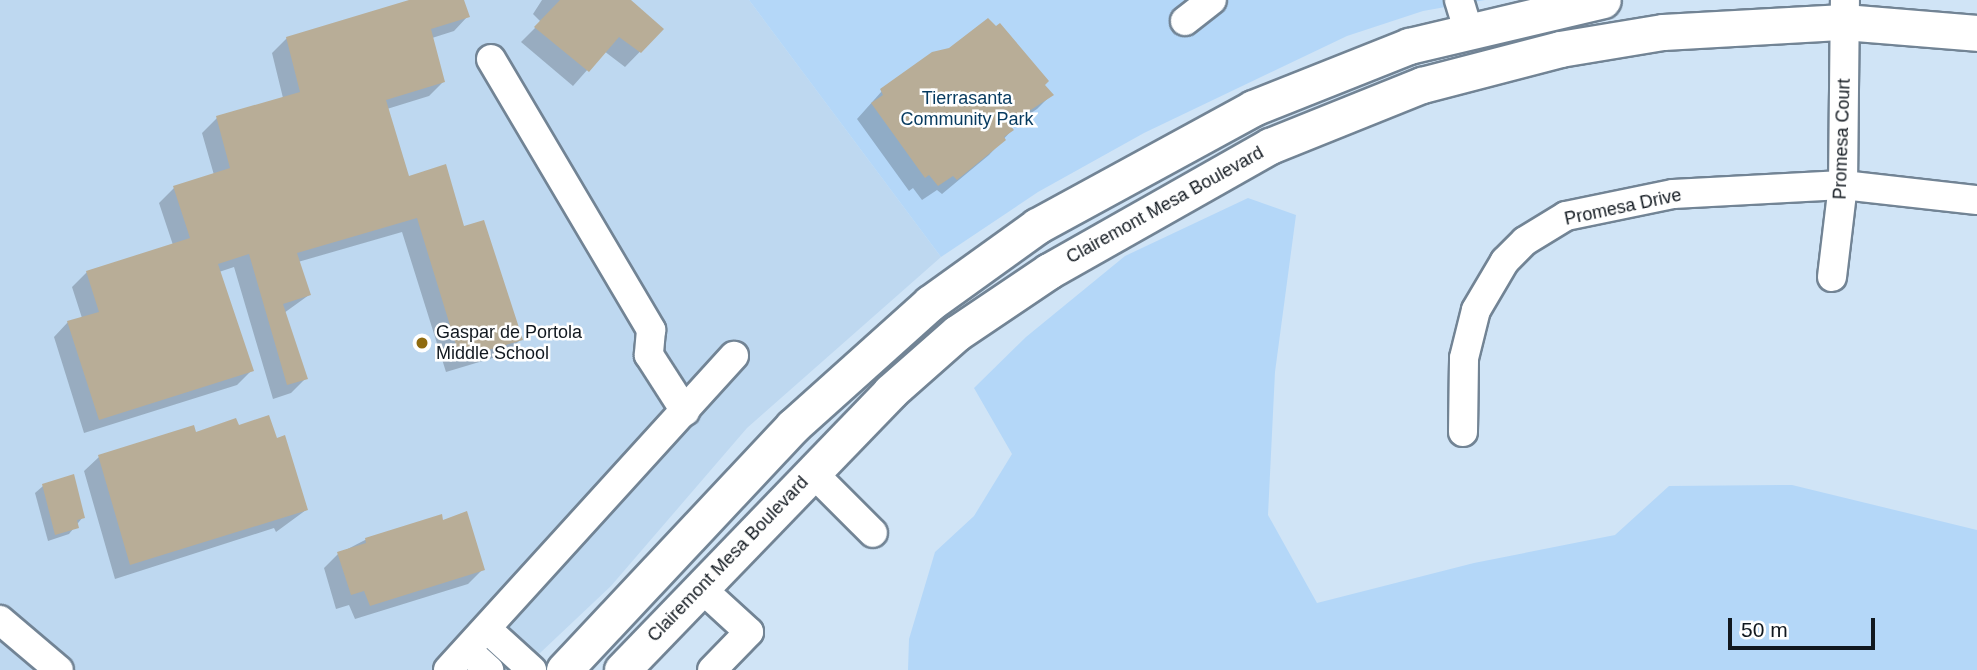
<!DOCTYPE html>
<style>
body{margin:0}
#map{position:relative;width:1977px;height:670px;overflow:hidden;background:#d0e4f6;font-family:Arial,sans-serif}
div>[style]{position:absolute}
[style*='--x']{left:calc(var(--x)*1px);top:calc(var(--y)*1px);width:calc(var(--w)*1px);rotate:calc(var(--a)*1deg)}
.built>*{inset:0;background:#bed8f0}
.green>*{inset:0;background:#b4d7f8}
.shadow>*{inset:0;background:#0003}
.building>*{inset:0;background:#b8ad97}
.roads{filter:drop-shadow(2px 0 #728495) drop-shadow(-2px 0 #728495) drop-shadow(0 2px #728495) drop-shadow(0 -2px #728495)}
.minor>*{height:28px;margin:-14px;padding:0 14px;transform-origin:14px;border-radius:14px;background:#fff}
.major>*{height:35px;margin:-17.5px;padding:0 17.5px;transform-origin:17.5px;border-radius:17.5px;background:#fff}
.dots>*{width:19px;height:19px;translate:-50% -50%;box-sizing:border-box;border:4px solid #fff;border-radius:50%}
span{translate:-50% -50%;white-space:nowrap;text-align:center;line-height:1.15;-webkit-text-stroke:5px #fff;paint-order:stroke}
.park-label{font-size:18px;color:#063a5f}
.street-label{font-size:18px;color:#11181f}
.poi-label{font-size:18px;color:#11181f}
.left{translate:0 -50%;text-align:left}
.scale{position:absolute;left:1728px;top:618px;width:147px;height:32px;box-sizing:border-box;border:4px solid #11181f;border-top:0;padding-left:9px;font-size:21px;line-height:24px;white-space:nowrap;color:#11181f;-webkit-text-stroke:5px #fff;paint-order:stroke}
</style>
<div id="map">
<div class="built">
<i style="clip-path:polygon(0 0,749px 0,941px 257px,747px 428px,611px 586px,522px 670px,0 670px)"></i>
</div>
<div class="green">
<i style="clip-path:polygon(749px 0,1485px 0,1423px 11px,1347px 36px,1144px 133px,1038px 192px,941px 257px)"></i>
<i style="clip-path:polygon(1248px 198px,1296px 215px,1275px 372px,1268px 515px,1317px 603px,1474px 563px,1615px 535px,1669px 486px,1792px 485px,1977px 530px,1977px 670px,908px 670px,909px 639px,935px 552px,974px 516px,1012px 454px,974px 388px,1026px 337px,1125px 256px)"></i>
</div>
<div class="shadow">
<i style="clip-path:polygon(415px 0,462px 0,468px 16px,454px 31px,432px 38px,443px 82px,429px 96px,387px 109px,408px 178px,463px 228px,521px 339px,506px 354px,446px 372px,402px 232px,298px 262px,309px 295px,284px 313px,306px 378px,291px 393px,273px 399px,234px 267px,219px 272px,252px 370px,237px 385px,84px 433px,54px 337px,68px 322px,82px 318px,72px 287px,87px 272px,173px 245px,159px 203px,174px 188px,214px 175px,202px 133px,217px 118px,283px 98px,272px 53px,287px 38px)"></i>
<i style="clip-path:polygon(542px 0,628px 0,662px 29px,625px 67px,604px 51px,573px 86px,521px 42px,541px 22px,533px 14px)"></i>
<i style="clip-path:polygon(1042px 85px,1051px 95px,1037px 109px,1010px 127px,1012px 130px,989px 155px,942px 194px,937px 190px,922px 200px,913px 188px,909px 191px,857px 119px,882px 91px)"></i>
<i style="clip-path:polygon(195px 434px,306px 510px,276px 532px,274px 528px,115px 579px,84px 471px,99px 457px)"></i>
<i style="clip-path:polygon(43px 486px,83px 517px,69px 534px,48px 541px,35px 493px)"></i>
<i style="clip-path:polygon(442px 522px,483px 569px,468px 584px,355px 619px,349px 605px,336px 609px,324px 568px,338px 554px,365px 540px)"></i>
</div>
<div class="building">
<i style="clip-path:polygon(409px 0,464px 0,470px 17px,431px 29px,445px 82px,386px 100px,409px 176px,446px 164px,464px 226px,484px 220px,523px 340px,460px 358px,417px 218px,297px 253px,311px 295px,283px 304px,308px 379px,287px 385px,249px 254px,218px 264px,254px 371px,99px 420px,67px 321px,99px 312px,86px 271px,190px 238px,173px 186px,230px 168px,216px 116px,300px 92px,286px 37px)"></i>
<i style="clip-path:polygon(560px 0,631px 0,664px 29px,641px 53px,619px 37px,589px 72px,534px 27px)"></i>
<i style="clip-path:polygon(988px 18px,996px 26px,1000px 23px,1049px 81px,1045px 85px,1054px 95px,1009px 124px,1014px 130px,1004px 137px,1006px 140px,957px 180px,953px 176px,938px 186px,929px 175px,925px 178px,871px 103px,883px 95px,880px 89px,932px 52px,949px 48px)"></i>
<i style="clip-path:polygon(269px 415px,277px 438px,285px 435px,308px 510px,130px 565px,98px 455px,194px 425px,196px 432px,236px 418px,239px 425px)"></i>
<i style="clip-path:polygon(74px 474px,85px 518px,77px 520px,79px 528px,55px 535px,42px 484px)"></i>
<i style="clip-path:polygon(467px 511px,485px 570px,370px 606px,364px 591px,351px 595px,337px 552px,366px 543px,365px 538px,442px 514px,443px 520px)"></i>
</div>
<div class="roads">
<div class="minor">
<i style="--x:1459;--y:0;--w:30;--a:73"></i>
<i style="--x:1185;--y:21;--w:34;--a:-38"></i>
<i style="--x:491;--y:59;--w:315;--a:59.4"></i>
<i style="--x:651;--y:330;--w:25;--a:95"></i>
<i style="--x:649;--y:355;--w:67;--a:57.3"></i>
<i style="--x:1832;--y:277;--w:93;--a:-83.2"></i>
<i style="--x:1843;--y:185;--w:185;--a:-89.4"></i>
<i style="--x:1463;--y:432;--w:74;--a:-89.2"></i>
<i style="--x:1464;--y:358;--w:49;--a:-76"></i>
<i style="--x:1476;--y:310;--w:57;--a:-59.4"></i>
<i style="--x:1505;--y:261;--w:28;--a:-45"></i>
<i style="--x:1525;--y:241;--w:48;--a:-31.4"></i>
<i style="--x:1566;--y:216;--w:109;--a:-11.6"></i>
<i style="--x:1673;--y:194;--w:170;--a:-3"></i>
<i style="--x:1843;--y:185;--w:135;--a:6.4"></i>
<i style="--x:812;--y:472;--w:86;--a:45"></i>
<i style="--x:701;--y:588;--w:65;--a:42.5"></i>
<i style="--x:749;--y:632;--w:53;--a:134.2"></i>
<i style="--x:0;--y:620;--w:77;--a:40.3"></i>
<i style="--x:487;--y:629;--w:61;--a:42.3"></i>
<i style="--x:467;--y:650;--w:30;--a:42"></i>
<i style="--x:448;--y:670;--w:425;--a:-47.7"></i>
</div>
<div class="major">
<i style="--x:564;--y:670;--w:335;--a:-46.8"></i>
<i style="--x:793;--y:426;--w:184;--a:-41.9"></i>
<i style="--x:930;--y:303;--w:132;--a:-35.7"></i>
<i style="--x:1037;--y:226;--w:246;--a:-28.6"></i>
<i style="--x:1253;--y:108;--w:168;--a:-21.7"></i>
<i style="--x:1409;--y:46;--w:199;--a:-13.3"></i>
<i style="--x:622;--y:670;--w:386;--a:-46"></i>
<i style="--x:890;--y:392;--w:89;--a:-41.4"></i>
<i style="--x:957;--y:333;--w:111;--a:-34"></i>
<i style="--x:1049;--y:271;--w:254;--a:-29.5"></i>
<i style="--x:1270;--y:146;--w:164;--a:-21.9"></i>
<i style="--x:1422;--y:85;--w:143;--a:-14.6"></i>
<i style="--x:1560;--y:49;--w:104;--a:-9.4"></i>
<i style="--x:1663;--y:32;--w:181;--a:-3.2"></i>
<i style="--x:1844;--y:22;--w:133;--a:4.7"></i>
</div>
</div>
<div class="dots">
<i style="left:422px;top:343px;background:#8f6b0f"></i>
</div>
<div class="park-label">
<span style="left:967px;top:109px">Tierrasanta<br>Community Park</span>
</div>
<div class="street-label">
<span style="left:1842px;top:139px;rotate:-88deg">Promesa Court</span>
<span style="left:1165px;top:205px;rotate:-29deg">Clairemont Mesa Boulevard</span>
<span style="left:1623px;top:207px;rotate:-12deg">Promesa Drive</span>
<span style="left:728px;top:559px;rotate:-46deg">Clairemont Mesa Boulevard</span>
</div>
<div class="poi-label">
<span class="left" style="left:436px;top:343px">Gaspar de Portola<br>Middle School</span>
</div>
<div class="scale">50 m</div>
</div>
